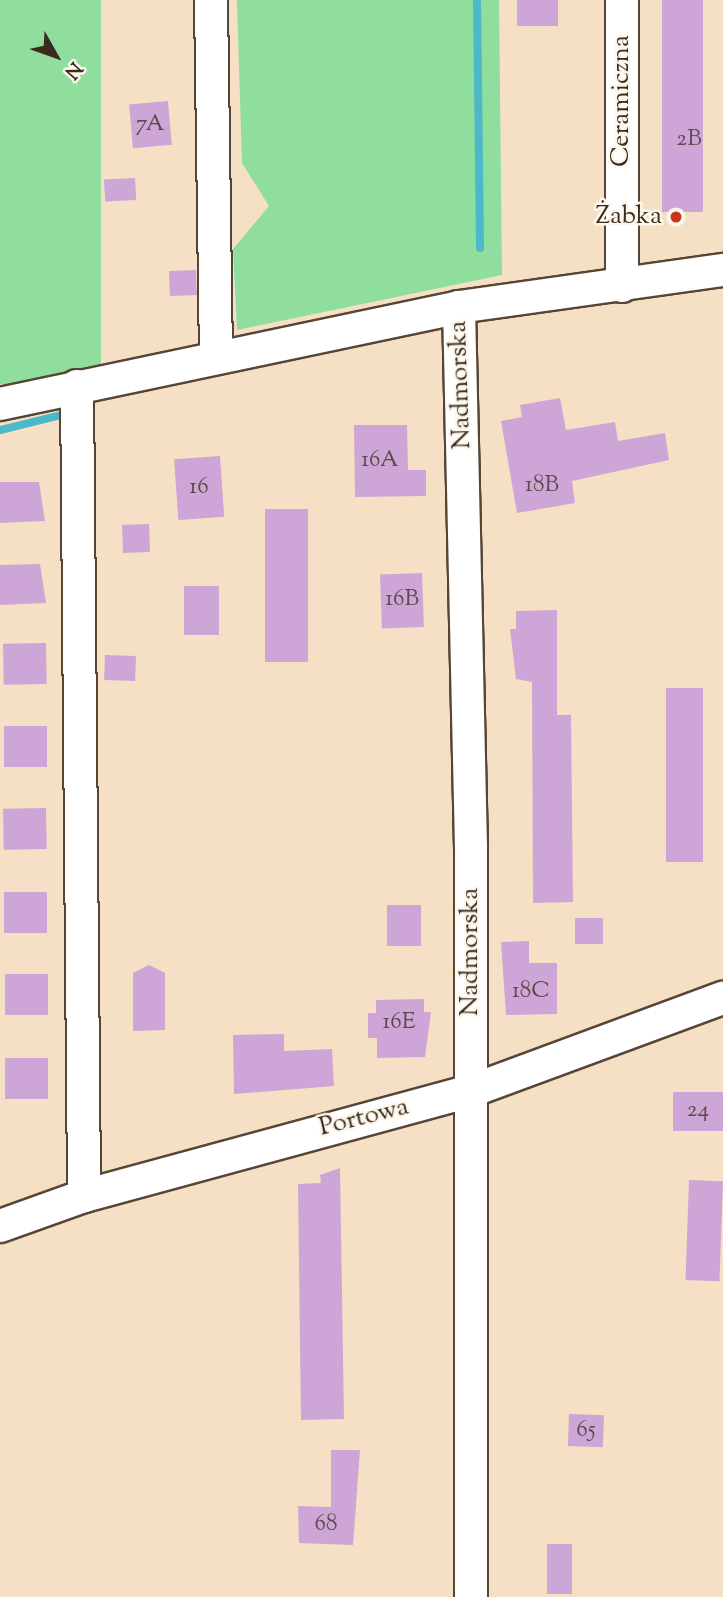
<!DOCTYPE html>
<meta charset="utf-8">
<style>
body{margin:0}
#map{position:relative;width:723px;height:1597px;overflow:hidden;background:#f5e0c5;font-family:"Sorts Mill Goudy",serif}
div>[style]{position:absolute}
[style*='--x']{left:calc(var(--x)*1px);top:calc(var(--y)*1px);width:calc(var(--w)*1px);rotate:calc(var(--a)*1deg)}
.green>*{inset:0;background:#8fde9d;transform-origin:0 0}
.stream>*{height:8px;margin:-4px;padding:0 4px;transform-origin:4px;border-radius:4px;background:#4db9c8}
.building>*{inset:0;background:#cda5d6;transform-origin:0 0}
.roads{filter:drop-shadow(2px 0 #574537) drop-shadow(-2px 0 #574537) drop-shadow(0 2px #574537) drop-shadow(0 -2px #574537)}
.minor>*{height:32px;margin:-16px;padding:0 16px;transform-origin:16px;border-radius:16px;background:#fff}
.dots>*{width:19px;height:19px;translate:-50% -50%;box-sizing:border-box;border:4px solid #fbf7ec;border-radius:50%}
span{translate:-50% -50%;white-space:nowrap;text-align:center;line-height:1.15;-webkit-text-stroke:5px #fbf7ec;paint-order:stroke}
.number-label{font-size:23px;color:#60494c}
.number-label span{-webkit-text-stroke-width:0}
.street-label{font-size:26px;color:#3b2a1e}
.poi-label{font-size:26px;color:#3b2a1e}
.right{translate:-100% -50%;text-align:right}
.north{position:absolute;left:21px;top:21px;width:70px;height:70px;-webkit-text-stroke:5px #fbf7ec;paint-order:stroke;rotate:130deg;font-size:19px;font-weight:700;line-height:28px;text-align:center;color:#3b2a1e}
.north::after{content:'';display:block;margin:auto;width:24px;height:32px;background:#3b2a1e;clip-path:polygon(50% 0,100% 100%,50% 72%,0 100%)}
</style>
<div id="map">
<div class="green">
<i style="left:0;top:0;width:101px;height:384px"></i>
<i style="clip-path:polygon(237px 0,499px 0,502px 275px,237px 330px,233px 249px,269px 206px,242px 163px)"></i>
</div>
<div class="stream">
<i style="--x:477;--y:0;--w:248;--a:89.3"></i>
<i style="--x:0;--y:430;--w:72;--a:-13.7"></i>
</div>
<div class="building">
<i style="left:517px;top:0;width:41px;height:26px"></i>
<i style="left:662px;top:0;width:41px;height:212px"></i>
<i style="left:168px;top:101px;width:44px;height:39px;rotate:85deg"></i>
<i style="left:135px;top:178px;width:22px;height:31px;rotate:87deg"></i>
<i style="left:196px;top:270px;width:25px;height:27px;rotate:88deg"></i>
<i style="clip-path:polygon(560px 398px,566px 430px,615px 422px,618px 441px,665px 433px,669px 460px,572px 481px,575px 503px,517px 513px,501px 421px,522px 417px,520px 405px)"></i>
<i style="clip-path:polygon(354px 425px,407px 425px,408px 470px,426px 470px,426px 496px,355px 497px)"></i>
<i style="left:220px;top:456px;width:61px;height:46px;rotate:86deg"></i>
<i style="clip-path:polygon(0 482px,39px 482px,45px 521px,0 523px)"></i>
<i style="left:308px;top:509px;width:153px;height:43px;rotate:90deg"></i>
<i style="left:149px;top:524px;width:28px;height:27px;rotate:88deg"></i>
<i style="clip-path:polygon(40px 564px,46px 603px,0 605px,0 565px)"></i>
<i style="left:422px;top:573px;width:54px;height:42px;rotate:88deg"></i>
<i style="left:184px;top:586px;width:35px;height:49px"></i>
<i style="clip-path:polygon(557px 610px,557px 715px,571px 715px,573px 902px,533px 903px,532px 682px,516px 679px,510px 629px,516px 629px,516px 611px)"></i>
<i style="left:46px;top:643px;width:41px;height:43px;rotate:89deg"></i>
<i style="left:105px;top:655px;width:31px;height:25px;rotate:2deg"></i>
<i style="left:666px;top:688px;width:37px;height:174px"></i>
<i style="left:4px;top:726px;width:43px;height:41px"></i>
<i style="left:46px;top:808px;width:41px;height:43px;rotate:89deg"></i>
<i style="left:4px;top:892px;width:43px;height:41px"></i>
<i style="left:387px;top:905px;width:34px;height:41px"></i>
<i style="left:575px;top:918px;width:28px;height:26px"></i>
<i style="clip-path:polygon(529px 941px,529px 963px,557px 963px,557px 1014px,506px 1015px,501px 942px)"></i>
<i style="clip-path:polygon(149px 965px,165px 973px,165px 1030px,133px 1031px,133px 973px)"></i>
<i style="left:48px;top:974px;width:41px;height:43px;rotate:90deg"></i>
<i style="clip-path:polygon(424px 999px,424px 1012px,431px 1012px,425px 1057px,377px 1058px,377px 1038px,368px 1038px,368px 1013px,376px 1013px,376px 1000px)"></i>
<i style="clip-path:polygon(284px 1034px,284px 1051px,332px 1049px,334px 1086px,234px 1094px,233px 1035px)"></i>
<i style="left:5px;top:1058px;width:43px;height:41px"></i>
<i style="left:673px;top:1092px;width:50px;height:39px"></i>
<i style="clip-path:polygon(340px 1168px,344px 1419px,301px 1420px,298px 1184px,321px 1183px,320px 1175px)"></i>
<i style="left:689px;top:1180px;width:34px;height:100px;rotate:2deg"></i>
<i style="left:569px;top:1414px;width:35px;height:32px;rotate:2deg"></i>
<i style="clip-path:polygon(331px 1450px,360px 1450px,353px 1545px,299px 1543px,298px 1506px,331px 1507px)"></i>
<i style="left:547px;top:1544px;width:25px;height:50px"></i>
</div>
<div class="roads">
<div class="minor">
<i style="--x:211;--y:0;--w:354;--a:89.2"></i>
<i style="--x:622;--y:0;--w:286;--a:90"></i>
<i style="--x:459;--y:307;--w:541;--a:88.73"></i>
<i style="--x:471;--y:848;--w:749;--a:90"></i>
<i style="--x:77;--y:386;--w:810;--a:89.5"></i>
<i style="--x:0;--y:404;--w:469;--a:-11.9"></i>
<i style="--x:459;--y:307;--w:267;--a:-8"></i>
<i style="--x:0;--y:1226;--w:89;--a:-19.7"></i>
<i style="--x:84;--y:1196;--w:401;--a:-15.2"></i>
<i style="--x:471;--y:1091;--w:269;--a:-20.3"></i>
</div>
</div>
<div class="dots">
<i style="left:676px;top:217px;background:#c8321e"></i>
</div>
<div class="number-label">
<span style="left:150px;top:125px">7A</span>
<span style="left:689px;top:140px">2B</span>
<span style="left:380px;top:461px">16A</span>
<span style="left:542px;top:486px">18B</span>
<span style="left:199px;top:488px">16</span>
<span style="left:402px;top:600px">16B</span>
<span style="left:531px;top:992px">18C</span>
<span style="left:399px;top:1023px">16E</span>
<span style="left:698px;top:1111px">24</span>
<span style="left:586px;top:1431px">65</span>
<span style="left:326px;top:1525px">68</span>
</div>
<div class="street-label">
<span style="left:622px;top:101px;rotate:-90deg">Ceramiczna</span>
<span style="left:461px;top:385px;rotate:-92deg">Nadmorska</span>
<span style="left:471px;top:952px;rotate:-90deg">Nadmorska</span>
<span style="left:364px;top:1118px;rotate:-14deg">Portowa</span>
</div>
<div class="poi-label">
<span class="right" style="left:662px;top:217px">Żabka</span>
</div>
<div class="north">N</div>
</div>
